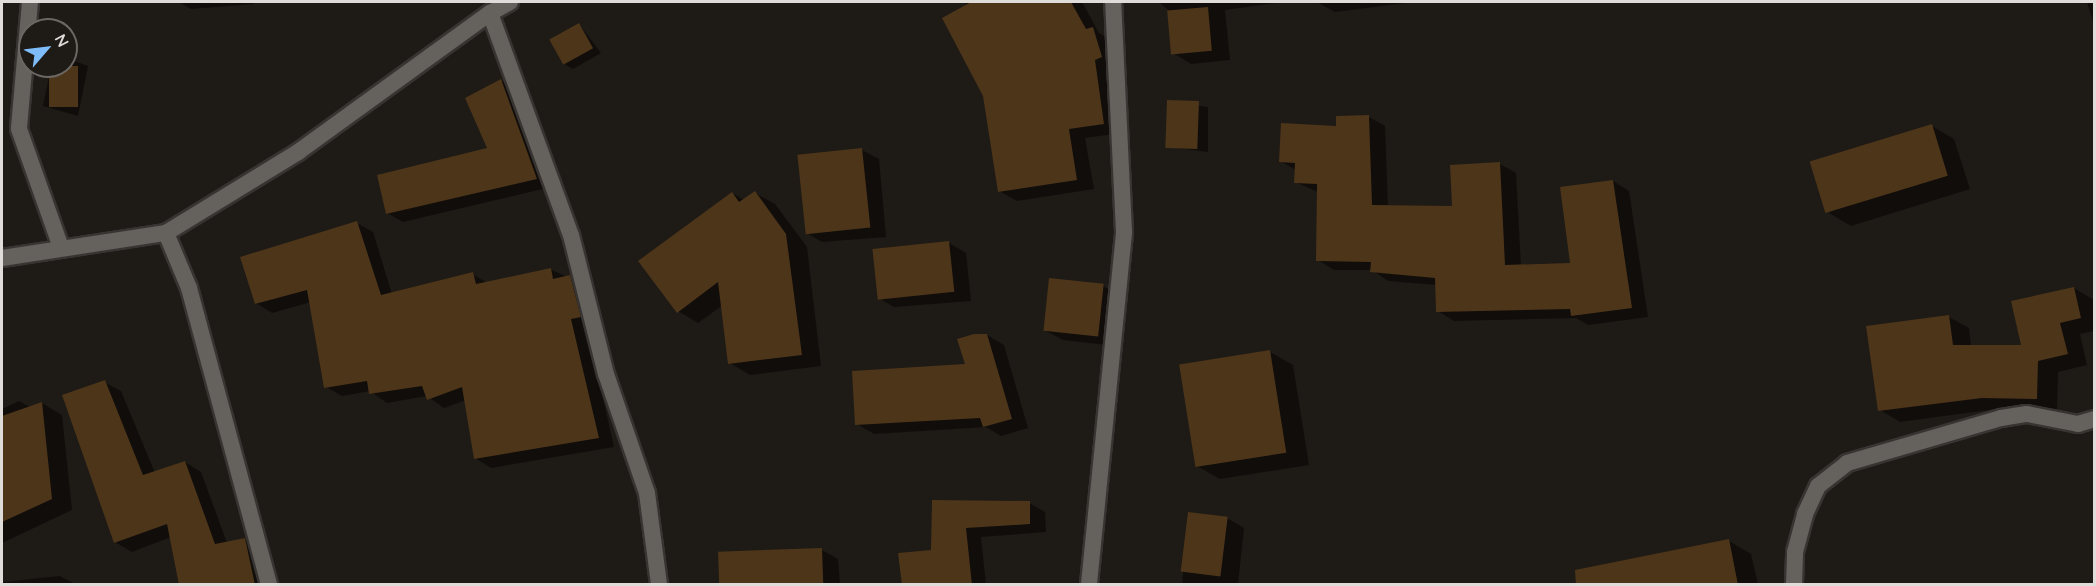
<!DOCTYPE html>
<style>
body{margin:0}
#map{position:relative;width:2096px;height:586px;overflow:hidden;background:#1e1a16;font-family:Quicksand,sans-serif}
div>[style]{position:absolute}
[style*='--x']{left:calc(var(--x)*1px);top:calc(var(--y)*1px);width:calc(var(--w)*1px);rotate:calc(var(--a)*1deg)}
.shadow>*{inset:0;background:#0007}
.building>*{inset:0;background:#4d3519;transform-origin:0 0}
.roads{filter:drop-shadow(2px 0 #373432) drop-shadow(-2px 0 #373432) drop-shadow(0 2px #373432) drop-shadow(0 -2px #373432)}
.minor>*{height:16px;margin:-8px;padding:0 8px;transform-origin:8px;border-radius:8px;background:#65615c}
.tertiary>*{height:16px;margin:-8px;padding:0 8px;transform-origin:8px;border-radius:8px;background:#65615c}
span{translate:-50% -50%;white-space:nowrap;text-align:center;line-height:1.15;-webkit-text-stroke:5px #1e1a16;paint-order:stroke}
.frame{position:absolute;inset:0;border:3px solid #dfdcd9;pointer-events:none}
.north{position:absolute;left:18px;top:18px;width:60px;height:60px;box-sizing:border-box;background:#1e1a16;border:2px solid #6b6864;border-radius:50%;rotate:62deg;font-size:16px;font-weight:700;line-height:24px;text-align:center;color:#dfdcd9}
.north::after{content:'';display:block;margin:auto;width:21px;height:27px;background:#7ebdf9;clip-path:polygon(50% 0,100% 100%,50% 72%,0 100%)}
</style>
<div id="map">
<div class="shadow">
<i style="clip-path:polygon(179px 2px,254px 2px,254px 4px,191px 9px)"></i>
<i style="clip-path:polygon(965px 2px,1082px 2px,1099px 33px,1110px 39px,1121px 133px,1085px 138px,1094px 189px,1017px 201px,999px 191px,1013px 98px)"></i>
<i style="clip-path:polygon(1159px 2px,1283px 2px,1225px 10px,1230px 60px,1191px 64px,1173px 53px,1168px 10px)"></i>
<i style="clip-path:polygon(1317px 2px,1406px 2px,1406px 3px,1335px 12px)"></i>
<i style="clip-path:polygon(2087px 2px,2094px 2px,2094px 25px)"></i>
<i style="clip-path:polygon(579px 24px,601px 53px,573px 69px,564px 64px)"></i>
<i style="clip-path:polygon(66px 58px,88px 66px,78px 116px,43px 106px,51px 66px,66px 66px)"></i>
<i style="clip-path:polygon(501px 81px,517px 89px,551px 187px,403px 222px,387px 213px,489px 150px)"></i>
<i style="clip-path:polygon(1169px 102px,1208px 107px,1208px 152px,1169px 147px)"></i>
<i style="clip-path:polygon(1369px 117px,1385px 126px,1388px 207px,1454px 208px,1500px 164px,1516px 173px,1521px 266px,1572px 264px,1613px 181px,1629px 191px,1648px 317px,1588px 325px,1576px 318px,1454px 321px,1438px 311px,1437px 285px,1388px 281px,1372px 270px,1334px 270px,1318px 260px,1318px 192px,1295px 182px,1296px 170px,1280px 161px,1338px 128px)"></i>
<i style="clip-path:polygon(1932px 126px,1954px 139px,1970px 189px,1851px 226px,1829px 213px)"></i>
<i style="clip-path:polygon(862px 150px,879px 159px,886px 237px,822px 242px,805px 232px)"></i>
<i style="clip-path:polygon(732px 193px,744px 200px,755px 193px,775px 204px,807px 247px,821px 366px,750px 375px,730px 363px,723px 305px,698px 323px,678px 311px)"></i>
<i style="clip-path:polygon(357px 223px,373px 232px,392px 294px,472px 274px,488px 283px,550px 269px,586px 286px,587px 328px,614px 447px,491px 468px,475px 458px,466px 400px,444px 408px,427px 396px,387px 403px,370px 391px,342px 396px,326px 387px,311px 302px,272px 313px,256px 303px)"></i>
<i style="clip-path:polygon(949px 243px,966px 253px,971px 301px,894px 307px,877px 297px)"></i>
<i style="clip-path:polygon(1103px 286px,1120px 295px,1115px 346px,1063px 340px,1046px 331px)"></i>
<i style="clip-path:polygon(2074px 288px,2094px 300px,2094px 331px,2080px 334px,2087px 365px,2058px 372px,2057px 409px,2003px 408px,1900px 422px,1880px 410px,1949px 317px,1969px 328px,1971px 346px,2023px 346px)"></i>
<i style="clip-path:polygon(987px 335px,1004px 345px,1028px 428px,1001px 436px,986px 427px,874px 434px,857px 424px,967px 366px)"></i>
<i style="clip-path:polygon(1270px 352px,1293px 365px,1309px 465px,1220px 479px,1197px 466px)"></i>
<i style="clip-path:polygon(104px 382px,121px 391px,155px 473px,185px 462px,201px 472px,227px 543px,245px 539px,262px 549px,269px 584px,181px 584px,171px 537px,132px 552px,115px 542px)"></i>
<i style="clip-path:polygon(19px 401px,30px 407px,42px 403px,62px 415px,72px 510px,2px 543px,2px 409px)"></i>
<i style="clip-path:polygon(933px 501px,1029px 503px,1045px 512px,1046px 532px,981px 537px,986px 584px,903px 584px,933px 551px)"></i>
<i style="clip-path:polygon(1189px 514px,1227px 518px,1244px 528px,1238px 584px,1182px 584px)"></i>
<i style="clip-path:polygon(1729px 541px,1751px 554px,1758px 584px,1626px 584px)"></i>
<i style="clip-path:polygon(822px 550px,838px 559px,840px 584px,724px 584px)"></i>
<i style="clip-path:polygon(60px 576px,75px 584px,2px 584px,2px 582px)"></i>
</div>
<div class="building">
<i style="clip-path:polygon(971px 2px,1071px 2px,1086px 29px,1093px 27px,1102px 57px,1095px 60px,1104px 124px,1069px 129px,1077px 180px,998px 192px,983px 96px,942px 18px)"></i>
<i style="left:1208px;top:7px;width:44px;height:41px;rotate:85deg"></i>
<i style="left:579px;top:23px;width:29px;height:34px;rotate:61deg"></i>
<i style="left:49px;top:66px;width:29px;height:41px"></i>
<i style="clip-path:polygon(501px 79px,537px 179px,386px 214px,377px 175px,487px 148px,465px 98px)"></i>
<i style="left:1167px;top:100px;width:32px;height:48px;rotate:2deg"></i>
<i style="clip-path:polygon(1369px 115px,1372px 205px,1452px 206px,1450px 165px,1500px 162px,1505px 265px,1570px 263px,1560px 187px,1613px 180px,1632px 308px,1571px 316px,1570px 309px,1436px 312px,1435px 278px,1370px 272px,1371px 262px,1316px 261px,1317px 184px,1294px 183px,1295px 163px,1279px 162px,1281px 123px,1336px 126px,1336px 116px)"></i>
<i style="left:1932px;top:124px;width:54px;height:128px;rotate:73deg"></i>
<i style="left:862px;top:148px;width:80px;height:65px;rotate:84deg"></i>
<i style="clip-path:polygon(755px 191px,786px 234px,802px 355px,728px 364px,718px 282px,677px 313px,638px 261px,732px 192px,739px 202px)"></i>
<i style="clip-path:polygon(357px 221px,381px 295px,473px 272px,476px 284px,551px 268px,553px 279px,570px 275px,581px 317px,571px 319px,599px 438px,474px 459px,462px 387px,427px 400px,422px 386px,369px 394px,367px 381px,324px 388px,307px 290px,255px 304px,240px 257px)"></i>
<i style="left:949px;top:241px;width:51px;height:77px;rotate:84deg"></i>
<i style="left:1049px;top:278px;width:55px;height:53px;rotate:6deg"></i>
<i style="clip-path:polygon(2074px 287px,2081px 318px,2060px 323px,2068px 354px,2038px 361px,2037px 399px,1982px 398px,1878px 411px,1866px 326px,1949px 315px,1953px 345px,2021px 345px,2011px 301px)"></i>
<i style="clip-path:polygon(974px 334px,987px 334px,1012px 419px,983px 427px,980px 418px,855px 425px,852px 371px,965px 364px,957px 339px)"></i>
<i style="left:1270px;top:350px;width:104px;height:92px;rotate:81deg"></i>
<i style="clip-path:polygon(105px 380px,143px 475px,185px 461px,215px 544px,245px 538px,255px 585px,179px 585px,167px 524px,114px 543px,62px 395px)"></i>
<i style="clip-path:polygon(42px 402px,52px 499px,2px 522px,2px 416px)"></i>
<i style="clip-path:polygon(932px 500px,1030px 501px,1030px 524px,966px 528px,972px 585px,902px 585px,898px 553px,931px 550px)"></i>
<i style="left:1188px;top:512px;width:40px;height:60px;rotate:7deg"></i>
<i style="clip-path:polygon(1729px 539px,1738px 585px,1576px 585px,1575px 570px)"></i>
<i style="left:822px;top:548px;width:37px;height:104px;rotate:88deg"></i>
</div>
<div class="roads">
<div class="minor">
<i style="--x:30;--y:2;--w:127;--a:95"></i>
<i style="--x:19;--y:129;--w:123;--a:70.5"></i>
<i style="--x:510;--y:2;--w:23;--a:151"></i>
<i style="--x:490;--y:13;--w:236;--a:70"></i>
<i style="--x:571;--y:235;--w:143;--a:75.9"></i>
<i style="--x:606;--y:374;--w:126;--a:71"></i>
<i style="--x:647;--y:493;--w:92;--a:82.5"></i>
<i style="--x:166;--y:233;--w:60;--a:67.3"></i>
<i style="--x:189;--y:288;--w:307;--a:74.9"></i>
<i style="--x:2;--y:258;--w:166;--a:-8.7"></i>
<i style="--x:166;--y:233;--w:155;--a:-31.5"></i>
<i style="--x:298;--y:152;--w:237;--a:-35.9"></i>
<i style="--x:1794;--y:584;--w:32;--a:-88"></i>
<i style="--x:1795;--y:552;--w:39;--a:-75"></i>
<i style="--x:1805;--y:514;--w:31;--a:-65"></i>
<i style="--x:1818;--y:486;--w:37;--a:-38"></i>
<i style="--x:1847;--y:463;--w:160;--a:-16.3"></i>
<i style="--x:2001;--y:418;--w:26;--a:-9"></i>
<i style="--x:2027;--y:414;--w:52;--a:11.1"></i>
<i style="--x:2078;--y:424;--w:17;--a:-17"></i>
</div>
<div class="tertiary">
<i style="--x:1089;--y:584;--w:354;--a:-84.3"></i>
<i style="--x:1124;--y:232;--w:230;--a:-92.7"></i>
</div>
</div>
<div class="frame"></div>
<div class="north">N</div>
</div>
